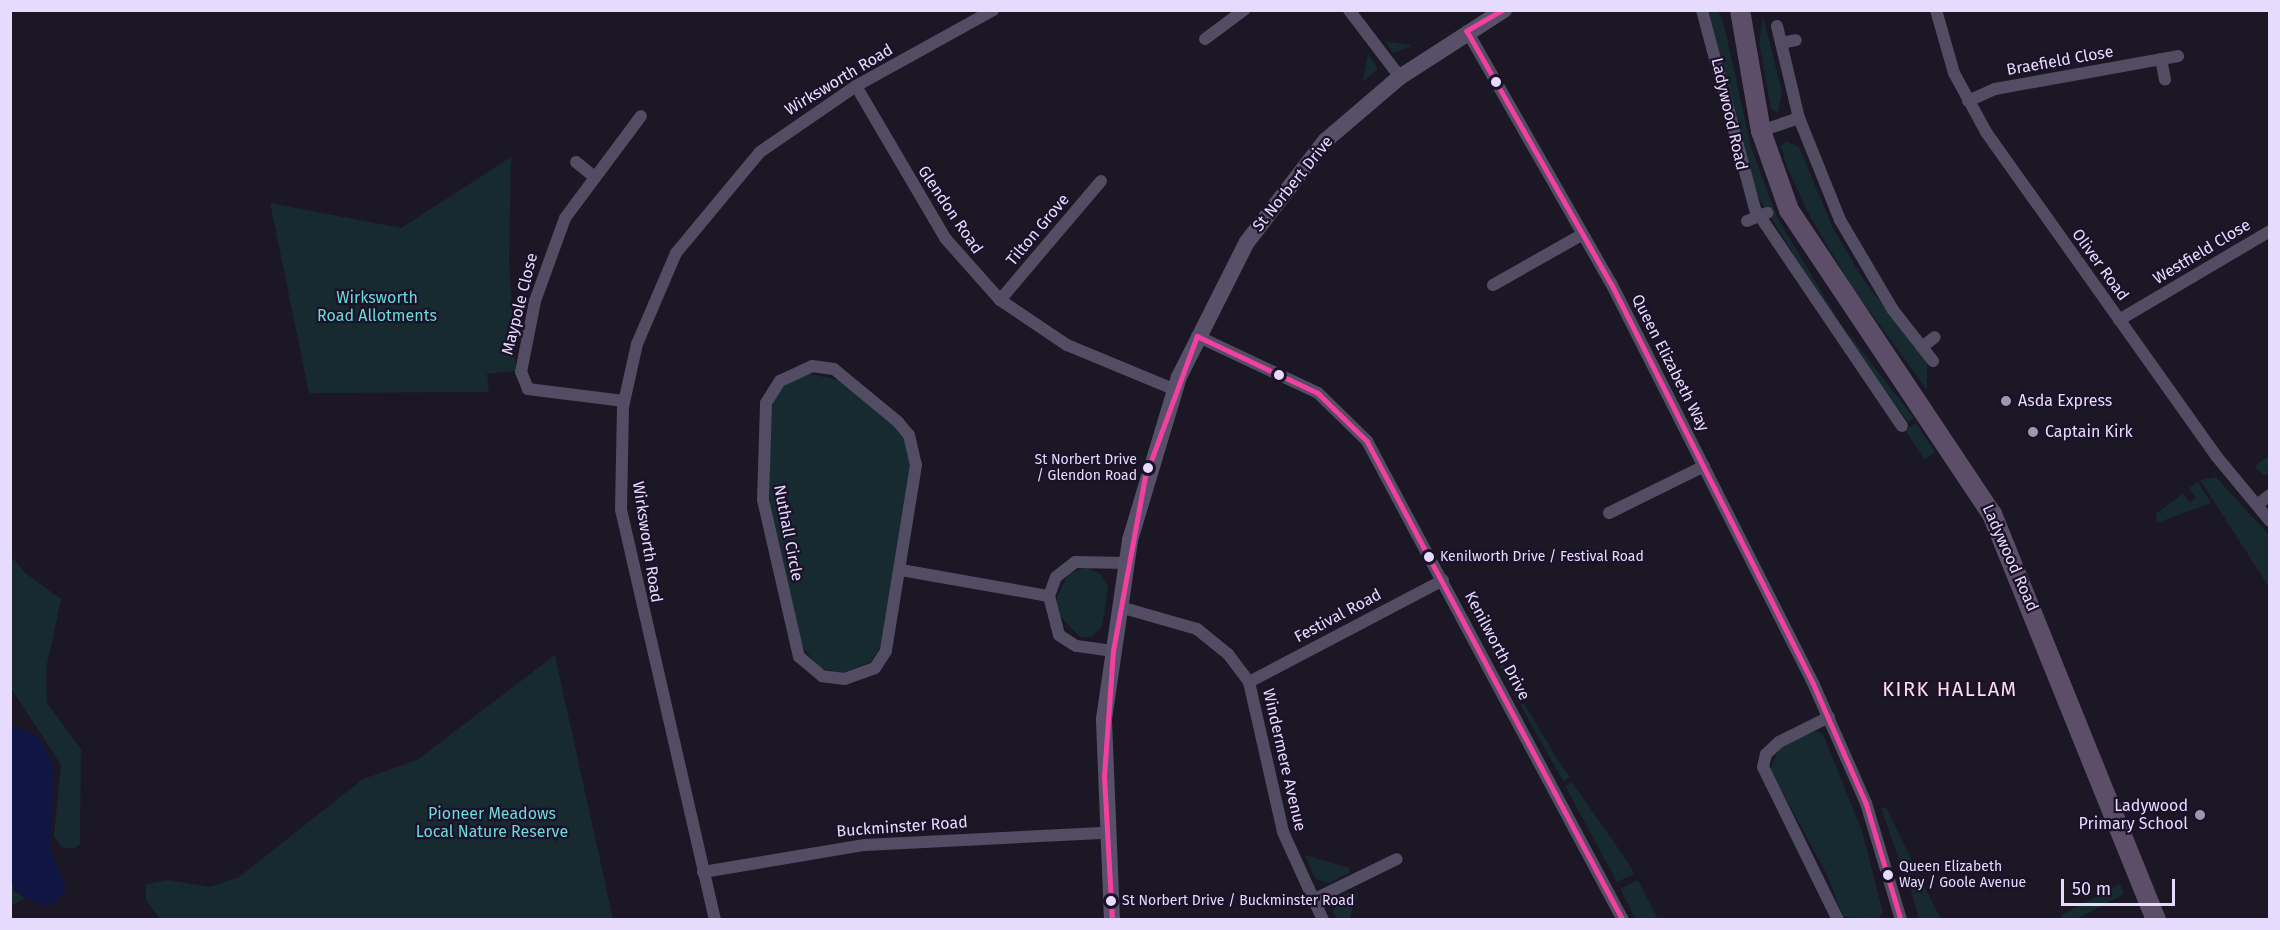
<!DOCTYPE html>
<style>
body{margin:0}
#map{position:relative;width:2280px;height:930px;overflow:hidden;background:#1c1724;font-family:"Fira Sans",sans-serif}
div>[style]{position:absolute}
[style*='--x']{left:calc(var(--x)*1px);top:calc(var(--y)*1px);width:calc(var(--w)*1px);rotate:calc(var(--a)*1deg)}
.green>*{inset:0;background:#162a30;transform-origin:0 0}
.water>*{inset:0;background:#0f1643}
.street>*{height:12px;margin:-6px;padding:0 6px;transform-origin:6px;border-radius:6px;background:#524d63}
.secondary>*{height:16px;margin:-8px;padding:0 8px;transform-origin:8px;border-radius:8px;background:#585069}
.primary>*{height:20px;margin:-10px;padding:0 10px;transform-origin:10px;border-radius:10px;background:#5c4e68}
.bus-1>*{height:4.5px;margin:-2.25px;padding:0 2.25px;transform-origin:2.25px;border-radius:2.25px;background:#f240a1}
.dots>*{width:16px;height:16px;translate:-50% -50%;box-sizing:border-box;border:3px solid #1b1229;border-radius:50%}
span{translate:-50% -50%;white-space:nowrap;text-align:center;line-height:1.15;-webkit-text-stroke:4.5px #1b1229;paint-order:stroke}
.bus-label{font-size:14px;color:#e7dbfd}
.right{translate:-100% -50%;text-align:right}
.left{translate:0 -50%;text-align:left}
.street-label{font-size:16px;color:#e7dbfd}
.park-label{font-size:16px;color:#69dbd8}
.poi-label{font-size:16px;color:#e7dbfd}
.quarter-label{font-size:20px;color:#fdddea;letter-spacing:1.5px}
.frame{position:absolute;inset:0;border:12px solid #e7dbfd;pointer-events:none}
.scale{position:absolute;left:2061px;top:879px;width:114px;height:27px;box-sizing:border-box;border:3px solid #e7dbfd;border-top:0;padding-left:8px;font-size:18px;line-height:21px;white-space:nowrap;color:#e7dbfd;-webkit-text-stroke:4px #1b1229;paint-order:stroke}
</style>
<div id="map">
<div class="green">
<i style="clip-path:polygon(1709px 11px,1718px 11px,1724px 25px,1751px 147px,1777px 217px,1840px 323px,1914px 418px,1908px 422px,1833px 319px,1756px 193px)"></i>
<i style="clip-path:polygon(1763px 16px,1782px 92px,1778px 113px,1771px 109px,1759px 42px)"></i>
<i style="clip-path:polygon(1385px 41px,1410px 45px,1411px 46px,1393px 53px)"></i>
<i style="clip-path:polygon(1368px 53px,1378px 69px,1363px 82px,1363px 81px)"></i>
<i style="clip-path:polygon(1786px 141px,1799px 147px,1832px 226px,1863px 279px,1927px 362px,1927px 390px,1852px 287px,1808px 213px,1787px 167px,1781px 147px)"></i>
<i style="clip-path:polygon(511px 157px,509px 263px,516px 371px,487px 374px,489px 392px,309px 393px,270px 203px,401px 228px)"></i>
<i style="clip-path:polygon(803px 372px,841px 381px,894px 425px,904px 437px,910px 464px,884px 641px,871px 662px,844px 673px,819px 668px,802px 646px,770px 502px,768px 417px,779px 390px)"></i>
<i style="left:1916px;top:423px;width:35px;height:13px;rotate:57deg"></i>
<i style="clip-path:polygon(2269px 456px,2269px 474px,2263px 475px,2255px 466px)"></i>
<i style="clip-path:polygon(2216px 477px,2269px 535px,2269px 587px,2200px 480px)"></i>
<i style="clip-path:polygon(2198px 482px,2211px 503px,2157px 523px,2156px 514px,2183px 493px,2189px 502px,2196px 498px,2189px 488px)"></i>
<i style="clip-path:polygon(10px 555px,25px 573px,61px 599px,46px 669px,47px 703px,81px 749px,80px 844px,74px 849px,61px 847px,54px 836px,61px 765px,11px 688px)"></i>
<i style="clip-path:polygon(1087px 567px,1102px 575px,1108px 588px,1102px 627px,1091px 637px,1080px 637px,1057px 613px,1057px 597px,1069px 573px)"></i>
<i style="clip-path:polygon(1472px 603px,1521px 697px,1517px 699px,1467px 606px)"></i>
<i style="clip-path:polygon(555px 655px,613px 919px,161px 920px,146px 900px,146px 884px,168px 880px,210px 887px,239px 877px,363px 779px,417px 760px)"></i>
<i style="clip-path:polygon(1524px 703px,1559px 762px,1570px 777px,1563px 781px,1520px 705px)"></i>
<i style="clip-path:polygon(1816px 731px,1823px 734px,1862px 831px,1883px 913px,1877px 919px,1843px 917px,1827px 875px,1770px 769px,1781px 745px)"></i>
<i style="clip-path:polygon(1572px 782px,1627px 861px,1634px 874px,1617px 882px,1565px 786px)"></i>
<i style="clip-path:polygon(1886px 807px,1917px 871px,1905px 877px,1881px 808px)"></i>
<i style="clip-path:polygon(1305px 855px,1349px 868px,1349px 873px,1328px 883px,1315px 879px)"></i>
<i style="clip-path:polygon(10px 874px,14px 891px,25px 898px,12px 905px)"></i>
<i style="clip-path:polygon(1920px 878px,1941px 919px,1919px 919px,1909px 883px)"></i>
<i style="clip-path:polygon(1638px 880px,1658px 919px,1636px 919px,1620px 889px)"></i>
<i style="clip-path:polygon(2120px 884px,2124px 894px,2077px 919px,2063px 919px,2061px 915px)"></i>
<i style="clip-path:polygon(1351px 891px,1358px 893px,1349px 919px,1337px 919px,1333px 912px,1339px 898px)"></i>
</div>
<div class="water">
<i style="clip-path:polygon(11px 724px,39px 738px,54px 767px,50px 849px,66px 887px,57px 902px,42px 906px,14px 891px,11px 874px)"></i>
</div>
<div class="street">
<i style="--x:1349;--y:10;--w:84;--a:52.7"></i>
<i style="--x:1702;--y:10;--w:206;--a:75.1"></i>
<i style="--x:1755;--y:209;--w:262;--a:55.9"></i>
<i style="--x:1936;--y:10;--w:66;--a:74.1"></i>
<i style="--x:1954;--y:73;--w:67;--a:61.5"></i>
<i style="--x:1986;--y:132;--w:399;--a:54.6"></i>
<i style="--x:2217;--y:457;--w:83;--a:50.4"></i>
<i style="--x:1777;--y:26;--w:95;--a:76.6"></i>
<i style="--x:1799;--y:118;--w:110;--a:68.1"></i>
<i style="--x:1840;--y:220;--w:104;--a:59.5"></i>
<i style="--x:1893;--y:310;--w:65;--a:51.9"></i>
<i style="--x:1467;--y:31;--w:290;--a:60.3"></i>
<i style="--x:1611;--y:283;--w:448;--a:63.2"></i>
<i style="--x:1813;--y:683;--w:131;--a:66.2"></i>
<i style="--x:1866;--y:803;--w:122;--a:73.3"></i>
<i style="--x:1205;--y:39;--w:49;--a:-36.6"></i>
<i style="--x:1781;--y:43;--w:15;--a:-11"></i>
<i style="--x:2161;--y:59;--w:21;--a:79"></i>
<i style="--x:856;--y:86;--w:176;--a:59.6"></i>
<i style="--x:945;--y:238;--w:83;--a:48.4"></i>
<i style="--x:1000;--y:300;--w:81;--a:33.9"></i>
<i style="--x:1067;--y:345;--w:115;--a:22.5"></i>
<i style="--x:1968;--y:101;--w:30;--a:-24"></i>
<i style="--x:1995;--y:89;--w:186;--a:-10.2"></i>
<i style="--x:1761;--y:131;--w:40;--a:-18.9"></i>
<i style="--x:576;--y:162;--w:21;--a:39"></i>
<i style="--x:1747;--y:221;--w:22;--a:-22"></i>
<i style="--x:1493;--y:285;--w:103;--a:-29.5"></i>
<i style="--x:1000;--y:300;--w:156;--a:-49.7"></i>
<i style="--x:2119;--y:320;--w:175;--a:-30.5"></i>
<i style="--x:1197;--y:336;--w:134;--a:25.2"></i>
<i style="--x:1318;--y:393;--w:69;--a:44.4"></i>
<i style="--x:1367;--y:441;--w:543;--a:61.88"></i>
<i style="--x:1922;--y:347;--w:16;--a:-38"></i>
<i style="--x:812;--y:366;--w:22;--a:8"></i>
<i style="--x:834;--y:369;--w:83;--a:39.6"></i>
<i style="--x:898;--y:422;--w:17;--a:50"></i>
<i style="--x:909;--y:435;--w:31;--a:77"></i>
<i style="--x:916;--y:465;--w:188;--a:99.2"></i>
<i style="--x:886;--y:651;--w:20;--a:123"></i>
<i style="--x:875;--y:668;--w:32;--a:160"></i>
<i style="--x:845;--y:679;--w:23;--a:-173"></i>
<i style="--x:822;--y:676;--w:30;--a:-140"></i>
<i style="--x:799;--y:657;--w:161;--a:-102.9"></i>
<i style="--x:763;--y:500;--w:97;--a:-88.2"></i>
<i style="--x:766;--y:403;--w:26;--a:-58"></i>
<i style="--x:780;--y:381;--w:35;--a:-25"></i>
<i style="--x:624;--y:401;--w:97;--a:-172.9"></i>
<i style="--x:528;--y:389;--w:18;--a:-112"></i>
<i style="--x:521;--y:372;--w:72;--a:-78.8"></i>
<i style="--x:535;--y:301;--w:88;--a:-70.1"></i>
<i style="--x:565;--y:218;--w:127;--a:-53.3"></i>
<i style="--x:2257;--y:505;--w:16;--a:-38"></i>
<i style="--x:1609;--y:513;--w:106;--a:-26.3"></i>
<i style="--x:901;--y:570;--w:150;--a:10"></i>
<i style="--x:1120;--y:607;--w:80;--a:15.9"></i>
<i style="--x:1197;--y:629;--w:40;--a:39"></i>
<i style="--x:1228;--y:654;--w:35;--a:53"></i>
<i style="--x:1249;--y:682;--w:154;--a:77.2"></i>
<i style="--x:1283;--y:832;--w:97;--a:65.6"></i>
<i style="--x:1113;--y:651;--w:37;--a:-172"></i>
<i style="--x:1076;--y:646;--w:20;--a:-147"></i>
<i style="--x:1059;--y:635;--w:40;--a:-104.4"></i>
<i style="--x:1049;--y:596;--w:20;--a:-70"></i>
<i style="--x:1056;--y:577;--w:24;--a:-38"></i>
<i style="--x:1075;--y:562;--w:52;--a:1.1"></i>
<i style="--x:1249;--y:682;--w:219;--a:-27.7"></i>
<i style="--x:1829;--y:717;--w:56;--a:153.4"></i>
<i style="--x:1779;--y:742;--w:18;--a:137"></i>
<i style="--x:1766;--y:754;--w:13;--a:103"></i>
<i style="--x:1763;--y:767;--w:170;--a:63.9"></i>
<i style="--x:703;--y:872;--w:164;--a:-9.5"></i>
<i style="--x:865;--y:845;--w:241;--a:-2.9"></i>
<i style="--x:1313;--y:900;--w:93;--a:-26"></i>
<i style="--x:715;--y:920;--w:421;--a:-102.9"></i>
<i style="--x:621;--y:510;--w:103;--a:-88.9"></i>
<i style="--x:623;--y:407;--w:65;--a:-77.5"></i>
<i style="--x:637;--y:344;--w:99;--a:-66.8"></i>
<i style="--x:676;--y:253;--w:131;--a:-50.3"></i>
<i style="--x:760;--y:152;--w:116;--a:-34.5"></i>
<i style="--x:856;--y:86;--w:157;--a:-29"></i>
</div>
<div class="secondary">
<i style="--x:1112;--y:920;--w:201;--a:-92.3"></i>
<i style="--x:1104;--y:719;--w:181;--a:-81.7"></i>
<i style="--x:1130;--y:540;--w:170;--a:-73.3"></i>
<i style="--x:1179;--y:377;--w:151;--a:-63.3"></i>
<i style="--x:1247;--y:242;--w:128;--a:-52.3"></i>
<i style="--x:1325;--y:141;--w:99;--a:-40.5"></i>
<i style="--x:1400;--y:77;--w:124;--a:-32.8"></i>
</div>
<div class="primary">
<i style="--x:1740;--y:10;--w:123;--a:80.2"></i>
<i style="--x:1761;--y:131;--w:84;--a:70.5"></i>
<i style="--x:1789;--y:210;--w:366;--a:56.3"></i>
<i style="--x:1992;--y:514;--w:438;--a:68"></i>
</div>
<div class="bus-1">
<i style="--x:1503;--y:10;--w:42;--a:149.7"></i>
<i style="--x:1467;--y:31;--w:290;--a:60.3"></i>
<i style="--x:1611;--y:283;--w:448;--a:63.2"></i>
<i style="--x:1813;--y:683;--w:131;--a:66.2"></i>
<i style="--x:1866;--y:803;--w:122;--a:73.3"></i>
<i style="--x:1112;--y:920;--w:144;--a:-93.2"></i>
<i style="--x:1104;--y:776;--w:125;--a:-85.9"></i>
<i style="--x:1113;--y:651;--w:177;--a:-79.6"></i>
<i style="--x:1145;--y:477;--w:150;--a:-69.8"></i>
<i style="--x:1197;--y:336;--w:134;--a:25.2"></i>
<i style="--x:1318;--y:393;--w:69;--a:44.4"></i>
<i style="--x:1367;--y:441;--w:543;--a:61.88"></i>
</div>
<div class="dots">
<i style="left:1496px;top:82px;background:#e7dbfd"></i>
<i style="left:1279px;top:375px;background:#e7dbfd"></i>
<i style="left:2006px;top:401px;background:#a096b1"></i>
<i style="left:2033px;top:432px;background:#a096b1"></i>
<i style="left:1148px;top:468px;background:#e7dbfd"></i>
<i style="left:1429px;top:557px;background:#e7dbfd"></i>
<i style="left:2200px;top:815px;background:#a096b1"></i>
<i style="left:1888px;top:875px;background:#e7dbfd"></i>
<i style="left:1111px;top:901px;background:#e7dbfd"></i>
</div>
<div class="bus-label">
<span class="right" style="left:1137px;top:468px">St Norbert Drive<br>/ Glendon Road</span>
<span class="left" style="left:1440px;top:557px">Kenilworth Drive / Festival Road</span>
<span class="left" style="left:1899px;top:875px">Queen Elizabeth<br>Way / Goole Avenue</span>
<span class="left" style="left:1122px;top:901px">St Norbert Drive / Buckminster Road</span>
</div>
<div class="street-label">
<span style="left:2060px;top:61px;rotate:-10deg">Braefield Close</span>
<span style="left:839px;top:80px;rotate:-31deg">Wirksworth Road</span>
<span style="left:1729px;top:114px;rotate:77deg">Ladywood Road</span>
<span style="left:1293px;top:184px;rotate:-51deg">St Norbert Drive</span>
<span style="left:950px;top:210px;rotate:56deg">Glendon Road</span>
<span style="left:1038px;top:230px;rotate:-50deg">Tilton Grove</span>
<span style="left:2202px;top:252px;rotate:-31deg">Westfield Close</span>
<span style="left:2100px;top:265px;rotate:54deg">Oliver Road</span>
<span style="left:520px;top:304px;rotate:-76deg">Maypole Close</span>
<span style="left:1670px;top:363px;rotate:63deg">Queen Elizabeth Way</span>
<span style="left:788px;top:533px;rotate:79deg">Nuthall Circle</span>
<span style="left:647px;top:542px;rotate:81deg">Wirksworth Road</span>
<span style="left:2010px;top:558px;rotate:66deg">Ladywood Road</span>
<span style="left:1338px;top:616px;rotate:-28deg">Festival Road</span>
<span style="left:1497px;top:646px;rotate:62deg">Kenilworth Drive</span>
<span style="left:1284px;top:760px;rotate:77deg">Windermere Avenue</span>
<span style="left:902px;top:827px;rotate:-4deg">Buckminster Road</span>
</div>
<div class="park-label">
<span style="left:377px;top:307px">Wirksworth<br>Road Allotments</span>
<span style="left:492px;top:823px">Pioneer Meadows<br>Local Nature Reserve</span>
</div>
<div class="poi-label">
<span class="left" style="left:2018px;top:401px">Asda Express</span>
<span class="left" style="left:2045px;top:432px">Captain Kirk</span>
<span class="right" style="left:2188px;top:815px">Ladywood<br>Primary School</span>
</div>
<div class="quarter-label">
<span style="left:1950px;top:689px">KIRK HALLAM</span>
</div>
<div class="frame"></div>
<div class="scale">50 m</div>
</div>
